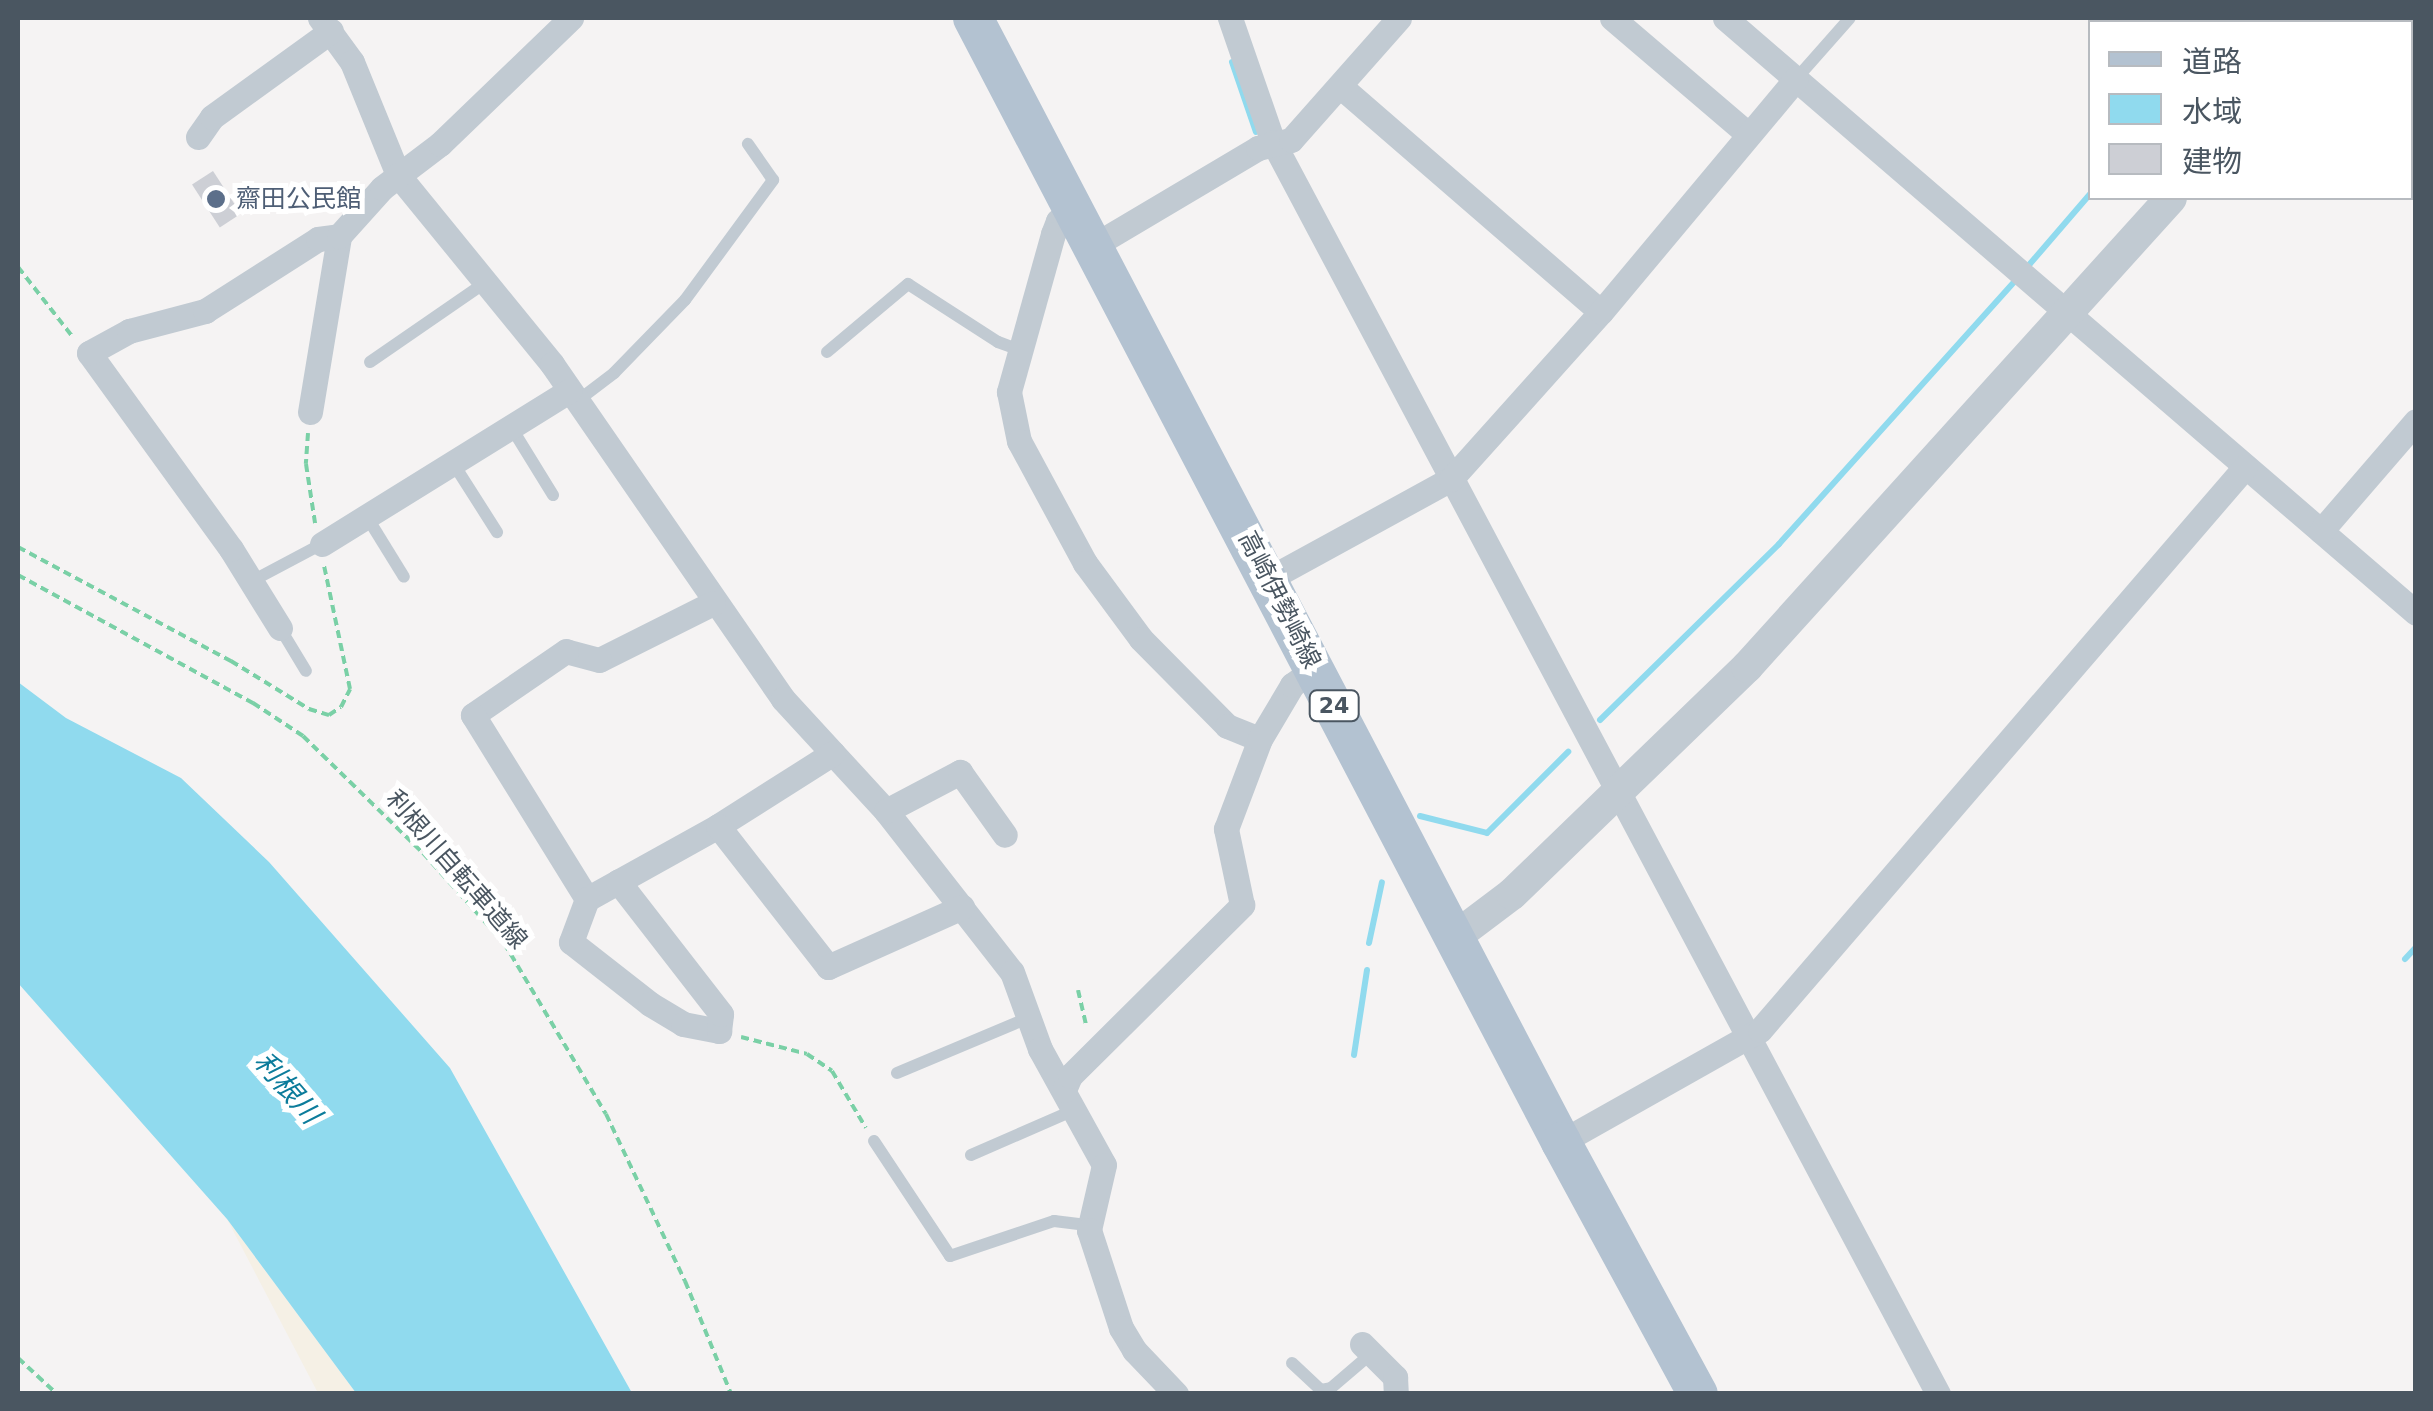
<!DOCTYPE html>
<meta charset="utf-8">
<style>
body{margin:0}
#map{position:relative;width:2433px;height:1411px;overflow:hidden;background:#f5f3f3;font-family:"DejaVu Sans","Noto Sans JP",sans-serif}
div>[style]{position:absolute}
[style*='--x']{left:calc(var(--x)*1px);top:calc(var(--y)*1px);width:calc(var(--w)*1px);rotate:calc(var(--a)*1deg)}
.sand>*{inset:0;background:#f5f0e5}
.water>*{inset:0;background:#90daee}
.stream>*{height:6px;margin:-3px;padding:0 3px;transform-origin:3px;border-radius:3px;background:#90daee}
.building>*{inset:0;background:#cdcfd5;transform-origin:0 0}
.path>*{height:4px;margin-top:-2px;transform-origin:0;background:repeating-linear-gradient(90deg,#7ad0a6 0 8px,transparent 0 13px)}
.service>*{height:12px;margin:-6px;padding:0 6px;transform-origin:6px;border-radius:6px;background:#c1cad2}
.minor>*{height:25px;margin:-12.5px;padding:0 12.5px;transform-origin:12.5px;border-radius:12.5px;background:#c1cad2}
.tertiary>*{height:32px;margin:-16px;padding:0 16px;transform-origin:16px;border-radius:16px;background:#c1cad2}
.primary>*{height:40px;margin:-20px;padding:0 20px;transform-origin:20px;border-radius:20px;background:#b3c2d1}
.dots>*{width:28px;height:28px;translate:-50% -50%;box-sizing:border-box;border:5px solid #fff;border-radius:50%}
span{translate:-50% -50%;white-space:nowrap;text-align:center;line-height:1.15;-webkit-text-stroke:10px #fff;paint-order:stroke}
.shield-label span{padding:2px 8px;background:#fff;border:2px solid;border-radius:8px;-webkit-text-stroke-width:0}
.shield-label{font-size:22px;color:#4a5661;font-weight:700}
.service-label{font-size:25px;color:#4e5e75}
.left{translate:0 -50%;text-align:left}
.street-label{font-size:25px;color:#4a5661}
.water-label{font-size:28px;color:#0c7c9b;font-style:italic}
.frame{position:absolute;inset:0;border:20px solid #4a5661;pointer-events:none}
.legend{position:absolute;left:2088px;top:20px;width:325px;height:180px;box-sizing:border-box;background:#fff;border:2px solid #b7bbc0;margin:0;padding:12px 18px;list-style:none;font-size:30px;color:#4a5661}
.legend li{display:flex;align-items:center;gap:20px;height:50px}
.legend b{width:50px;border:2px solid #b7bbc0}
</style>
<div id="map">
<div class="sand">
<i style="clip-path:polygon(227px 1219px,356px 1393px,318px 1393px)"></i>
</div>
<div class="water">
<i style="clip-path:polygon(18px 682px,66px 718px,181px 778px,269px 862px,450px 1068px,632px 1393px,356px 1393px,227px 1219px,18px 983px)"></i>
</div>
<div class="stream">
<i style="--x:2241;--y:22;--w:6;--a:-45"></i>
<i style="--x:1232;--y:62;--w:74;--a:71.1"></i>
<i style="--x:2029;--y:265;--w:94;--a:-49.3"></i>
<i style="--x:1600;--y:720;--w:251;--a:-44.5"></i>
<i style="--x:1779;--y:544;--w:355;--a:-48.1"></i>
<i style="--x:1420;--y:816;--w:69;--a:14.2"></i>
<i style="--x:1487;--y:833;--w:115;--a:-45"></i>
<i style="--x:1369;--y:943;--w:62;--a:-78"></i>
<i style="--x:2405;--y:959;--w:16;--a:-47"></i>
<i style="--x:1354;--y:1055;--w:86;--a:-81.3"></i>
</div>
<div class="building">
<i style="left:213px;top:171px;width:51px;height:25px;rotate:57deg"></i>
</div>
<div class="path">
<i style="--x:18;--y:267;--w:88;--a:52"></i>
<i style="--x:308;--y:433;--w:31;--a:94"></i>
<i style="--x:306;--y:464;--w:60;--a:81.3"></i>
<i style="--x:18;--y:547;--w:242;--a:28.2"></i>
<i style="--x:231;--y:661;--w:92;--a:31.6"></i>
<i style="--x:309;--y:709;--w:21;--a:17"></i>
<i style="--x:329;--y:715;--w:14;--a:-34"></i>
<i style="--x:341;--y:707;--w:20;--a:-63"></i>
<i style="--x:350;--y:689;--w:126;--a:-101.9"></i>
<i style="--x:18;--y:575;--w:268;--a:28.6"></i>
<i style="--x:253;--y:703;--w:60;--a:33.4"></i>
<i style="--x:303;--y:736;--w:168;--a:44.3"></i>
<i style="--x:423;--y:853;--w:121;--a:48"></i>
<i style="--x:504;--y:943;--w:199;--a:59.2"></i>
<i style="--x:606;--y:1114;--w:185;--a:64.7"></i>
<i style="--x:685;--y:1281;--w:122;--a:67.8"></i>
<i style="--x:1078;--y:990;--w:35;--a:77"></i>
<i style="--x:741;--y:1037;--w:68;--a:14.4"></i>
<i style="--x:807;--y:1054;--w:30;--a:34"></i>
<i style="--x:832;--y:1071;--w:66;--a:59.2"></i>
<i style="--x:18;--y:1358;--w:53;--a:42.7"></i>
</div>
<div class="service">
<i style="--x:1796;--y:79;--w:81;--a:-48.5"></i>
<i style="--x:827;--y:352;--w:106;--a:-40"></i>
<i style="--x:908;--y:284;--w:107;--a:32.8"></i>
<i style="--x:998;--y:342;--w:23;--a:20"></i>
<i style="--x:370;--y:362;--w:137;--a:-34.6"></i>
<i style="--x:576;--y:402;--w:48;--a:-37.3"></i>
<i style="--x:614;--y:373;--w:102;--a:-45.8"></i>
<i style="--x:685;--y:300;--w:149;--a:-53.7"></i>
<i style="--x:773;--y:180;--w:44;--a:-124.8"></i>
<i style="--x:511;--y:427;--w:80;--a:58.3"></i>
<i style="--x:453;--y:463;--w:82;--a:57.5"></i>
<i style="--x:367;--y:517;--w:70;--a:58.3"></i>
<i style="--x:252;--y:581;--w:79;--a:-27.9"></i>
<i style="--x:280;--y:628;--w:50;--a:58.8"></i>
<i style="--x:897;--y:1073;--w:144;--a:-22.8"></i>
<i style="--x:874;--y:1141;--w:138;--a:56.5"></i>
<i style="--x:950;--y:1256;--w:110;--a:-18.6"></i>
<i style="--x:1054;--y:1221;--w:35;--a:7"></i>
<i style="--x:971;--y:1155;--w:112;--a:-23.6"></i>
<i style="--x:1292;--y:1363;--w:40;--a:43"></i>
<i style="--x:1321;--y:1390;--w:10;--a:-11"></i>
<i style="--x:1331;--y:1388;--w:54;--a:-40.5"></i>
</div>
<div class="minor">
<i style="--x:320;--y:18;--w:54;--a:54"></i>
<i style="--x:352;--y:62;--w:122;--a:67.8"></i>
<i style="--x:398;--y:175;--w:244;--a:50.8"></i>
<i style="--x:552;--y:364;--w:407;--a:55.4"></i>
<i style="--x:783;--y:699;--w:152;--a:47.4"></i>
<i style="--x:886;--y:811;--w:204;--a:52"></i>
<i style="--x:1012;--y:972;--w:82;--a:70"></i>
<i style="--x:1040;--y:1049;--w:132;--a:61.1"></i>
<i style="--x:1104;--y:1165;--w:67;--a:103"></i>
<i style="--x:1089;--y:1230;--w:103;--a:71.9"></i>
<i style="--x:1121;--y:1328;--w:26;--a:59"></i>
<i style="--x:1134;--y:1350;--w:61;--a:46.3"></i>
<i style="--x:1230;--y:18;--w:131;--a:70.9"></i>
<i style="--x:1273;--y:142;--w:1418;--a:62.02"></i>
<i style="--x:1612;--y:18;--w:179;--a:40.5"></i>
<i style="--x:1725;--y:18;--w:912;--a:40.73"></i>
<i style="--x:1340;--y:86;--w:345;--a:40.9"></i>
<i style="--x:198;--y:137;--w:24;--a:-55"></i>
<i style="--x:212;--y:117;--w:147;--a:-35.9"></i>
<i style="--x:1073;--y:208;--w:20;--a:139"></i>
<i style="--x:1058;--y:221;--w:14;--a:111"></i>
<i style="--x:1053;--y:234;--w:164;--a:105.6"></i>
<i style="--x:1009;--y:392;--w:50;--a:78.5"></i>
<i style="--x:1019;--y:441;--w:139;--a:61.6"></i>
<i style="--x:1085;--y:563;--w:94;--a:53.6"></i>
<i style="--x:1141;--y:639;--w:122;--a:45.3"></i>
<i style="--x:1227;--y:726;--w:35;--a:22"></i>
<i style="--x:1093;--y:246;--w:192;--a:-30.7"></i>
<i style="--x:1258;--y:148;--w:34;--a:-14"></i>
<i style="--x:1291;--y:140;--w:163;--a:-48.5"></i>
<i style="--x:310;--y:412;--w:178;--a:-80.6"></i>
<i style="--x:2321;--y:531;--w:145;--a:-49.2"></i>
<i style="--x:322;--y:544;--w:291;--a:-31.8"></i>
<i style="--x:1270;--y:578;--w:206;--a:-28.7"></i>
<i style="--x:1451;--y:479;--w:224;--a:-48.1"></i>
<i style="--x:1601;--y:312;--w:304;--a:-50.1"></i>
<i style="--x:713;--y:603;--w:127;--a:153.4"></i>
<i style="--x:599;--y:660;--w:34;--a:-165"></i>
<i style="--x:566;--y:651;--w:113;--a:145.5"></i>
<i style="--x:473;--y:715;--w:216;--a:58.2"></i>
<i style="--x:587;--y:899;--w:150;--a:-29.1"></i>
<i style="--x:718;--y:826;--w:136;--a:-32.4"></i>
<i style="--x:280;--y:628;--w:93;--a:-121.8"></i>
<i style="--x:231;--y:549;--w:242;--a:-125.9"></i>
<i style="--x:89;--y:353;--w:46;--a:-28.8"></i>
<i style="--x:129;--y:331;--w:79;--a:-14.7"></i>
<i style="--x:205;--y:311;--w:134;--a:-32.5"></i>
<i style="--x:318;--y:239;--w:21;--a:-8"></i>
<i style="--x:339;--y:236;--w:64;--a:-48.1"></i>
<i style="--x:382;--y:188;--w:73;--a:-37.2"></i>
<i style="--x:440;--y:144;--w:182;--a:-43.9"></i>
<i style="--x:886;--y:811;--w:84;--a:-27.8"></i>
<i style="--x:960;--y:772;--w:77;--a:54.5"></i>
<i style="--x:718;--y:826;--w:179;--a:52"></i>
<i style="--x:828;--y:967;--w:147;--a:-24.1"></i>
<i style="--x:587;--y:899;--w:46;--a:110.4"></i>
<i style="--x:571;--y:942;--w:100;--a:38.1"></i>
<i style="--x:650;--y:1004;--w:39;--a:31"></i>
<i style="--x:683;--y:1024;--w:37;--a:11"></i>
<i style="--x:719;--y:1031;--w:17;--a:-83"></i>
<i style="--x:721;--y:1014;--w:168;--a:-127.8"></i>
<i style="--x:1064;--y:1090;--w:15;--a:-67"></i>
<i style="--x:1070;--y:1076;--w:243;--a:-44.8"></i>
<i style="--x:1242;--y:905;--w:78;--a:-101.9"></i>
<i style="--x:1226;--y:829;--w:96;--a:-69.3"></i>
<i style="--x:1260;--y:739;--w:63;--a:-59.3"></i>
<i style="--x:1292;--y:685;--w:27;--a:-36"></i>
<i style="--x:1561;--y:1142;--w:228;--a:-29.4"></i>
<i style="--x:1760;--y:1030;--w:743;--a:-49.26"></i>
<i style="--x:1362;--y:1344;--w:47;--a:45"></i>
<i style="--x:1395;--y:1377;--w:17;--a:87"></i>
</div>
<div class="tertiary">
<i style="--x:2324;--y:22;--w:6;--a:-39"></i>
<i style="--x:1455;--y:937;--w:71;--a:-37"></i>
<i style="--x:1512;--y:894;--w:327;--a:-44"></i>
<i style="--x:1747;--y:667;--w:632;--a:-47.88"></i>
</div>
<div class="primary">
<i style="--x:973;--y:18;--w:1269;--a:62.38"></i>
<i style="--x:1561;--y:1142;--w:287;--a:61.5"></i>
</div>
<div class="dots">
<i style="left:216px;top:199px;background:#5c6f8a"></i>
</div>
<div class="shield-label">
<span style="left:1334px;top:706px">24</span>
</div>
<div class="service-label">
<span class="left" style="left:236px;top:199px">齋田公民館</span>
</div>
<div class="street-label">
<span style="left:1279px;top:600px;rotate:63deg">高崎伊勢崎線</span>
<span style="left:456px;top:870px;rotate:49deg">利根川自転車道線</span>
</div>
<div class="water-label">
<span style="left:287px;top:1088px;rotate:49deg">利根川</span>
</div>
<div class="frame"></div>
<ul class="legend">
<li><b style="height:12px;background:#b3c2d1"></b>道路</li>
<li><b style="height:28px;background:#90daee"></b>水域</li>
<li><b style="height:28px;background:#cdcfd5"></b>建物</li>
</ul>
</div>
